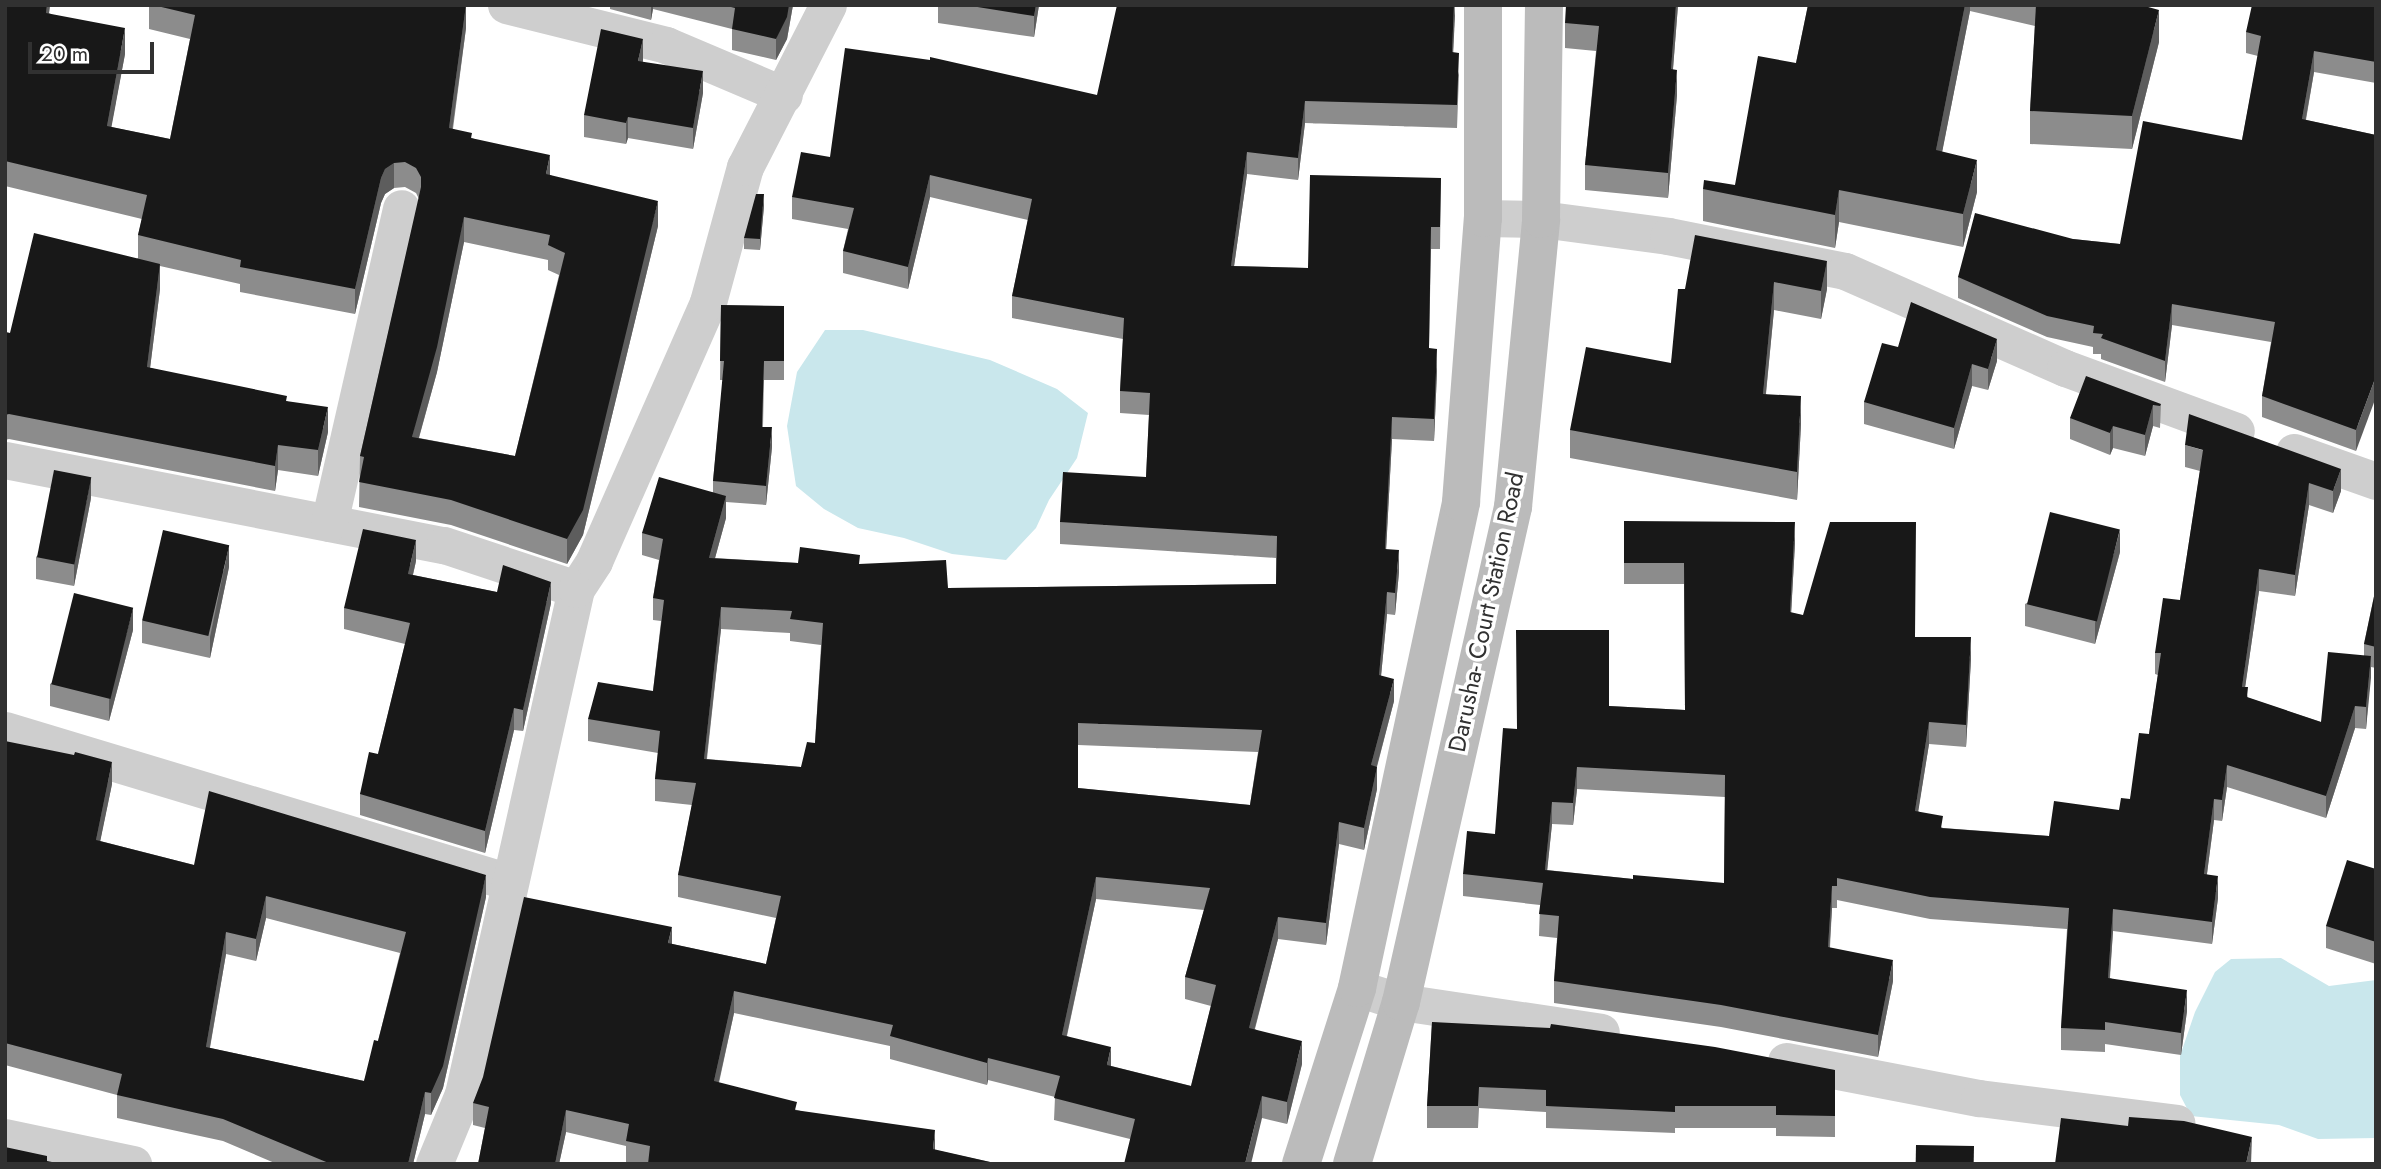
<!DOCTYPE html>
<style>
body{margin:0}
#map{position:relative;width:2381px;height:1169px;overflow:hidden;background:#fff;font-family:Jost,sans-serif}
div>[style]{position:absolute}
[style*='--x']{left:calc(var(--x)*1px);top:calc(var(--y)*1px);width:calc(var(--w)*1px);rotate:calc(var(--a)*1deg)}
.water>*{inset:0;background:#c9e7ec}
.street>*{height:37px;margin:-18.5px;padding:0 18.5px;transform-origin:18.5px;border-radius:18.5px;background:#cecece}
.secondary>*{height:38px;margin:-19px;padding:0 19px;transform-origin:19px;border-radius:19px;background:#bbb}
.wall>*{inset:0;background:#8c8c8c}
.shaded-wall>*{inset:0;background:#5d5d5d}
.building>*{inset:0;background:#181818;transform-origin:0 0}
span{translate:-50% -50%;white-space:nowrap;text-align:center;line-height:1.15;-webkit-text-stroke:7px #fff;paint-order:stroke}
.street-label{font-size:24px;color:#313131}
.frame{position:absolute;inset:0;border:7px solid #313131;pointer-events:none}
.scale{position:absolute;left:28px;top:42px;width:126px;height:32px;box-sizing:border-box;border:4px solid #313131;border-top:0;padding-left:9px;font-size:21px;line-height:24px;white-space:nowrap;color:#313131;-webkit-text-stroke:5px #fff;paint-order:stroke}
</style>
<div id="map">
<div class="water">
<i style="clip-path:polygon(825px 330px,863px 330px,990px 360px,1057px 389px,1088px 413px,1077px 458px,1049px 500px,1036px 528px,1006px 560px,952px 554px,904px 538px,858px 528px,824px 509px,796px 486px,787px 426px,797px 372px)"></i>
<i style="clip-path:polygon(2281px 958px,2329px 986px,2376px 980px,2376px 1138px,2318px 1139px,2279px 1125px,2191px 1116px,2180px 1095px,2180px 1056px,2195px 1012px,2215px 972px,2231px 959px)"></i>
</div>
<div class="street">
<i style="--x:506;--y:5;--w:165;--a:14"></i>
<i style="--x:666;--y:45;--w:128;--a:23"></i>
<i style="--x:1483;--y:218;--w:58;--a:1"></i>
<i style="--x:1541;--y:219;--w:128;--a:7.6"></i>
<i style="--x:1668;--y:236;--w:180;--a:11.2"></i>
<i style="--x:1845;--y:271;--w:240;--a:23.8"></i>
<i style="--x:2065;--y:368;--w:182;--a:20.2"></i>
<i style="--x:2294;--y:452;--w:87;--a:19.5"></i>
<i style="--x:5;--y:460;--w:447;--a:11"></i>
<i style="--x:444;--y:545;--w:139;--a:18.4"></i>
<i style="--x:329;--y:523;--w:323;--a:-77.1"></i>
<i style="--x:5;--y:730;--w:526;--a:16.78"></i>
<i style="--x:1357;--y:988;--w:46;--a:17.7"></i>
<i style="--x:1401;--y:1002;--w:202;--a:8.5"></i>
<i style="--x:1786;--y:1061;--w:197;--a:10.9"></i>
<i style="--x:1979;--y:1098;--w:199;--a:7.2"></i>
<i style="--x:5;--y:1137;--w:131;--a:11.9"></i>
<i style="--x:434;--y:1164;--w:76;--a:-67.5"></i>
<i style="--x:463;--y:1094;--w:517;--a:-77.39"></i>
<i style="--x:576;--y:589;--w:33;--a:-57"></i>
<i style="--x:594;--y:561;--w:283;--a:-66.2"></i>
<i style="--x:708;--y:302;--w:140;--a:-74.7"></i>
<i style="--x:745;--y:167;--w:182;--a:-62.9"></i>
</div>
<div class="secondary">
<i style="--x:1301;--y:1164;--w:185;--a:-72.3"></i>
<i style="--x:1357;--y:988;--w:497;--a:-77.9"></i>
<i style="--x:1461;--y:502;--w:285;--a:-85.6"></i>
<i style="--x:1483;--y:218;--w:213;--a:-90"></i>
<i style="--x:1352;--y:1164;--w:169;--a:-73.2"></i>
<i style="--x:1401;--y:1002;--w:508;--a:-77.25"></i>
<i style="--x:1513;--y:507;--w:289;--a:-84.4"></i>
<i style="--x:1541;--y:219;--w:214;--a:-89.2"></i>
</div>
<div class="wall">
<i style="clip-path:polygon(evenodd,5px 5px,50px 5px,49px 13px,125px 54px,111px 127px,170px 139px,190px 39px,149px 29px,149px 5px,466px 5px,466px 28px,453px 129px,658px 226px,583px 535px,567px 564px,451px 525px,359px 507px,360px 456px,419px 199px,416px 193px,405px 187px,394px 188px,385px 194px,381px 203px,355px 314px,240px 292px,240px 284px,160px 266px,160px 289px,150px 368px,287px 401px,328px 432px,318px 476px,278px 470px,275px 491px,9px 439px,5px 440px,5px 332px,10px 333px,138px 258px,138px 235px,142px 219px,5px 186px,5px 5px,464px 242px,548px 260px,548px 270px,559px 275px,515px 456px,419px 438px,437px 372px,464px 242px)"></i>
<i style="clip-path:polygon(610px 5px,793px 5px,787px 39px,776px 60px,732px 50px,732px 29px,653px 9px,651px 20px,610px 9px)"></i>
<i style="clip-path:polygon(938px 5px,1039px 5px,1034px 37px,938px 23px)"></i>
<i style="clip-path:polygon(evenodd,1455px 5px,1453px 53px,1459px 75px,1457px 128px,1305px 123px,1298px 180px,1247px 174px,1234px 266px,1308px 268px,1441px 178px,1440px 249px,1431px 249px,1429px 348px,1437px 371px,1434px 441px,1392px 439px,1386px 549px,1399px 572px,1395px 615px,1387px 614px,1381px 676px,1394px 701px,1377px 767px,1377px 789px,1364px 850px,1339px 844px,1326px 945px,1278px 939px,1255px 1029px,1302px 1064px,1287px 1124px,1262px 1118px,1130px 1139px,1054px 1120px,1055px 1097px,988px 1080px,987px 1085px,890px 1059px,890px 1046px,734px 1013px,719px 1083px,797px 1110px,935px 1150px,999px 1164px,630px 1164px,626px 1163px,626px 1146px,566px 1132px,559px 1164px,478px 1164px,485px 1128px,473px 1125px,473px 1103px,672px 944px,766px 964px,776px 918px,678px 897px,678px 875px,692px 805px,655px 801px,655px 779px,658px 753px,588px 741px,588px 719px,653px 691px,661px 621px,653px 620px,653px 598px,659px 560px,642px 555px,642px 533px,713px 492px,713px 481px,723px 380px,720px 380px,721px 305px,784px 306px,784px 380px,764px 380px,763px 427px,772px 447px,766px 505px,726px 502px,726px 518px,715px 558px,798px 563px,860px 564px,948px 588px,1276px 584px,1276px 558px,1060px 544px,1060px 522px,1146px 477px,1149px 415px,1120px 413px,1120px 391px,1123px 339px,1012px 318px,1012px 296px,1028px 220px,930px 197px,908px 289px,843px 273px,843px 251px,848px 229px,792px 219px,792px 197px,830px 157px,1097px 95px,1455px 5px,721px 629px,790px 633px,790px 641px,821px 645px,815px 743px,801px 767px,707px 759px,721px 629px,1455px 5px,1078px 745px,1258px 752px,1250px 805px,1078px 788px,1078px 745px,1455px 5px,1096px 899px,1204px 910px,1185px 977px,1185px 999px,1211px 1006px,1191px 1086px,1111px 1066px,1067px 1036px,1096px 899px)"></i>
<i style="clip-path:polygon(1678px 5px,1673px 69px,1677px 95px,1668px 198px,1585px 190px,1585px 165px,1596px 51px,1565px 48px,1565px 23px)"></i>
<i style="clip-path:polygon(1808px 5px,2141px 5px,2159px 42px,2132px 149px,2030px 144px,2030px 111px,2035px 26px,1970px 11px,1942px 152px,1977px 192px,1963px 247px,1839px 222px,1835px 248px,1703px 221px,1703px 189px,1735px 185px,1796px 63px)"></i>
<i style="clip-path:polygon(2376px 5px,2376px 83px,2314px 72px,2306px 120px,2376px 135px,2356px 451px,2262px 417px,2262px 396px,2271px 342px,2172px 325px,2165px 382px,2101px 359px,2101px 354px,2093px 354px,2093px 347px,2047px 337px,1958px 298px,1958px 277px,2073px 239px,2120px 244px,2242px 140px,2258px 56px,2246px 53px,2246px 32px)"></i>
<i style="clip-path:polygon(642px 62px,703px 93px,693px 149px,628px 138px,626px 144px,584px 137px,584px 115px)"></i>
<i style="clip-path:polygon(764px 206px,760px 250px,744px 249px,744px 238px)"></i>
<i style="clip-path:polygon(1827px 261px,1827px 289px,1821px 319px,1774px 310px,1766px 394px,1801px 424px,1797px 500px,1570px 458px,1570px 430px,1671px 363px,1685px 289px)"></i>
<i style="clip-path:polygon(1898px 347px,1997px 361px,1988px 390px,1972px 386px,1954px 449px,1864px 424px,1864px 402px)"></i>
<i style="clip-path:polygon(2161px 404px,2160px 428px,2153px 426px,2145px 456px,2113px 448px,2110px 455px,2070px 439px,2070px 418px)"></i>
<i style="clip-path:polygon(evenodd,2185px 445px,2341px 491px,2333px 513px,2309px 505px,2295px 596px,2259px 591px,2245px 687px,2248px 698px,2321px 722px,2364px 656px,2364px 644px,2376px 587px,2376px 668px,2371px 667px,2366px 729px,2355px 728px,2326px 818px,2227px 787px,2222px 821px,2214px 820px,2207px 874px,2218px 898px,2212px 944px,2113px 931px,2110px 978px,2187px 1011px,2181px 1055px,2105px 1044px,2105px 1052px,2061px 1050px,2061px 1028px,2067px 929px,1930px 919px,1837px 900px,1837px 908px,1832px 908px,1830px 948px,1893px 981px,1878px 1057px,1721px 1027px,1554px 1003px,1554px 981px,1557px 938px,1539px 936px,1540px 905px,1463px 896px,1463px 874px,1495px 834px,1517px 729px,1609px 706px,1685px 710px,1684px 584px,1624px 584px,1624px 521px,1795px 543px,1791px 613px,1915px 637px,1971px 659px,1966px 747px,1929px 744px,1918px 811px,1943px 828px,2049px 836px,2119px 810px,2130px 799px,2149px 734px,2158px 675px,2155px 674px,2155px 653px,2180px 600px,2200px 471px,2185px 467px,2185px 445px,1577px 789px,1725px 797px,1724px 883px,1633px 879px,1547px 870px,1552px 824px,1573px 825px,1577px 789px)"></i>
<i style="clip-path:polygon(91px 498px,74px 586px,36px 579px,36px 557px)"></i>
<i style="clip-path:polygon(2120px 552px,2095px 644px,2025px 626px,2025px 604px)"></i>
<i style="clip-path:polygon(416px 561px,413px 575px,551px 603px,523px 731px,514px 730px,485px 853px,360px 815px,360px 794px,378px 754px,405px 644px,344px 629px,344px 608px)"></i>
<i style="clip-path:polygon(229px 567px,210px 658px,142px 643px,142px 621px)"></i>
<i style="clip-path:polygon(133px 630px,109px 721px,50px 706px,50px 684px)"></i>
<i style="clip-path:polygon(evenodd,5px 741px,112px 784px,100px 841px,194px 865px,486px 897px,443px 1088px,431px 1115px,425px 1114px,413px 1164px,277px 1164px,223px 1141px,117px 1118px,117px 1095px,5px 1065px,5px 741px,266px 918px,400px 953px,378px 1041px,364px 1081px,210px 1048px,226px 954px,256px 961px,266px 918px)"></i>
<i style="clip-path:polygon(2376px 869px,2376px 964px,2326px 948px,2326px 926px)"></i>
<i style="clip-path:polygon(1432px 1022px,1835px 1070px,1835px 1137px,1776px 1136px,1776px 1128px,1675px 1128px,1675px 1133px,1546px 1128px,1546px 1112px,1479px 1108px,1478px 1128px,1427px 1128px,1427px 1106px)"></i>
</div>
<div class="shaded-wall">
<i style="clip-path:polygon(47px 5px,50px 5px,46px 38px,46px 13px)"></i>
<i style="clip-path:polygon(466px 5px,466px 28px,449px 153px,449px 128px)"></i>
<i style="clip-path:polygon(651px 5px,653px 5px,653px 9px,651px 20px)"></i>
<i style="clip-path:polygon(789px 5px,793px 5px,787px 39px,776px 60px,776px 39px)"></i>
<i style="clip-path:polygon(1036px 5px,1039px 5px,1034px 37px,1034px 16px)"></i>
<i style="clip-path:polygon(1454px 5px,1455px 16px,1452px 75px,1452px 52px)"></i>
<i style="clip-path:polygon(1676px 5px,1678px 5px,1671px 94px,1671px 69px)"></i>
<i style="clip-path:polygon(1965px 5px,1970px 5px,1970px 11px,1936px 183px,1936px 150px)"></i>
<i style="clip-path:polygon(2159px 10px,2159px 42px,2132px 149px,2132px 116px)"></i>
<i style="clip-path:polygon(125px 28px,125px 54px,107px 151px,107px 126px)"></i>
<i style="clip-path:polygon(643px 39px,643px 61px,638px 82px,638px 61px)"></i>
<i style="clip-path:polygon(2314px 51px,2314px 72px,2302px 140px,2302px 119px)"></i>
<i style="clip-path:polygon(1677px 70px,1677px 95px,1668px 198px,1668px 173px)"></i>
<i style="clip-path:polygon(703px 71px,703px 93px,693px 149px,693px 128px)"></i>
<i style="clip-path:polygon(1305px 101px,1305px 123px,1298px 180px,1298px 158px)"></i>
<i style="clip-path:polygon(628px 117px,628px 138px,626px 144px,626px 123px)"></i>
<i style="clip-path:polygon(1247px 152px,1247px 174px,1231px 288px,1231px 266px)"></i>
<i style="clip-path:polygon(550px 155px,550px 180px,546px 174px)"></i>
<i style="clip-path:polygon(1977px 160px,1977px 192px,1963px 247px,1963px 214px)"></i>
<i style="clip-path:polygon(394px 163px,394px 188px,385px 194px,381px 203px,355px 314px,355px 289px,381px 178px,385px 169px)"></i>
<i style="clip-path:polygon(930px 175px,930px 197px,908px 289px,908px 267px)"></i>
<i style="clip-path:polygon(1839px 190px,1839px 222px,1835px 248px,1835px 215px)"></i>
<i style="clip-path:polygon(764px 194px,764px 206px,760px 250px,760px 239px)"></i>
<i style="clip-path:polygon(658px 201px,658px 226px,583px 535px,567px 564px,567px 539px)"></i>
<i style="clip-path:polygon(464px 217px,464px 242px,437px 372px,412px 462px,412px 437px)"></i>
<i style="clip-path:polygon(1827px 261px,1827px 289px,1821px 319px,1821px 291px)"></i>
<i style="clip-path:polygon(160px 264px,160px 289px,147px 392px,147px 367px)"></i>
<i style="clip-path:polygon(1774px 282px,1774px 310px,1763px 422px,1763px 394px)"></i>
<i style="clip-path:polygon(2172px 304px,2172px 325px,2165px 382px,2165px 361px)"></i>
<i style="clip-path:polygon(1997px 339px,1997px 361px,1988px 390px,1988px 369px)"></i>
<i style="clip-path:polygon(1437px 349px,1437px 371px,1434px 441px,1434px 419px)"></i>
<i style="clip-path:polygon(1972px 364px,1972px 386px,1954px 449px,1954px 428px)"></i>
<i style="clip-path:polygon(2376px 376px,2376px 397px,2356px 451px,2356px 430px)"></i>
<i style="clip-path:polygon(1801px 396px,1801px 424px,1797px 500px,1797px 472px)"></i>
<i style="clip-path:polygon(2153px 405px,2153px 426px,2145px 456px,2145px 435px)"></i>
<i style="clip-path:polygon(328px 407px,328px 432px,318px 476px,318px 450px)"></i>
<i style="clip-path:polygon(1392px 417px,1392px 439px,1385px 571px,1385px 549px)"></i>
<i style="clip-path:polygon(2113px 426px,2113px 448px,2110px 455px,2110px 433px)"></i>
<i style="clip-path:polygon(772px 427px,772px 447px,766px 505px,766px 486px)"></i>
<i style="clip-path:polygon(278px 445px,278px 470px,275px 491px,275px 466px)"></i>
<i style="clip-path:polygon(2341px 469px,2341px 491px,2333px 513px,2333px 491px)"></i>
<i style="clip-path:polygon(91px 477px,91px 498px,74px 586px,74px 565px)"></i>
<i style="clip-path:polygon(2309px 483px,2309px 505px,2295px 596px,2295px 575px)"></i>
<i style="clip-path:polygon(726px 496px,726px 518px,709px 580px,709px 558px)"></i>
<i style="clip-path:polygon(1795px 522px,1795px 543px,1790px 634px,1790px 612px)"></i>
<i style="clip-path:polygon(2120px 530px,2120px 552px,2095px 644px,2095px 623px)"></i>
<i style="clip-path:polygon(416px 540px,416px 561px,408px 595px,408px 574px)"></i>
<i style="clip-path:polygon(229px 545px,229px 567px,210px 658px,210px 637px)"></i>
<i style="clip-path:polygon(1399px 550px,1399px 572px,1395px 615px,1395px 593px)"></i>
<i style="clip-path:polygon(2259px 569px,2259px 591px,2242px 709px,2242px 687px)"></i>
<i style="clip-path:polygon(551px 582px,551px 603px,523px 731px,523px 710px)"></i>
<i style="clip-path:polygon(1387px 592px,1387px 614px,1379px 697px,1379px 675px)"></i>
<i style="clip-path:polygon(721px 607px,721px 629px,704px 781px,704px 759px)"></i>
<i style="clip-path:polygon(133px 608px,133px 630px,109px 721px,109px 700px)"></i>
<i style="clip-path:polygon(1971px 637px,1971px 659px,1966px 747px,1966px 725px)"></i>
<i style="clip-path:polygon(2371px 656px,2371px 678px,2366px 729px,2366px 707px)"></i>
<i style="clip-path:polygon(1394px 679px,1394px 701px,1371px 788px,1371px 765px)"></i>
<i style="clip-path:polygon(2355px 706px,2355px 728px,2326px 818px,2326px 796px)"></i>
<i style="clip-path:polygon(514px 708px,514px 730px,485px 853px,485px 831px)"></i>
<i style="clip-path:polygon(1929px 722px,1929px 744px,1915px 832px,1915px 811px)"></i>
<i style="clip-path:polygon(112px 762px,112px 784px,96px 862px,96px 840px)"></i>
<i style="clip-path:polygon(2227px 765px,2227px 787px,2222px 821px,2222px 800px)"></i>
<i style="clip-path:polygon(1377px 767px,1377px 789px,1364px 850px,1364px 828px)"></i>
<i style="clip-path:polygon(1577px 767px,1577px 789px,1573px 825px,1573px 803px)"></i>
<i style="clip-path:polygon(2214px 799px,2214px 820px,2204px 896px,2204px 874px)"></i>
<i style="clip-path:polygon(1552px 802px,1552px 824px,1545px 892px,1545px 870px)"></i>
<i style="clip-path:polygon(1339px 822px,1339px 844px,1326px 945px,1326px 923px)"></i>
<i style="clip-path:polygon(486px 875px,486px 897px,443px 1088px,431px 1115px,431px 1093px)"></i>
<i style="clip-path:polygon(2218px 876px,2218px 898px,2212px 944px,2212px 922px)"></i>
<i style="clip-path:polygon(1096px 877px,1096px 899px,1062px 1057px,1062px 1035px)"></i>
<i style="clip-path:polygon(1832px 886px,1832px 908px,1828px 969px,1828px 947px)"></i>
<i style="clip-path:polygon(266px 896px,266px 918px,256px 961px,256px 939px)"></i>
<i style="clip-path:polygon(2113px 909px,2113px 931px,2108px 1000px,2108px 978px)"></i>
<i style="clip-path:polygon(1278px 917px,1278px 939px,1249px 1050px,1249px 1028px)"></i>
<i style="clip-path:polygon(672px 927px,672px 949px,668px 943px)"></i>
<i style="clip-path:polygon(226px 932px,226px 954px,206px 1069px,206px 1047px)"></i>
<i style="clip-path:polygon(1893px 960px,1893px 981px,1878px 1057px,1878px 1035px)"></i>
<i style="clip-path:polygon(2187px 990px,2187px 1011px,2181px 1055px,2181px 1033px)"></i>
<i style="clip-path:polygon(734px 991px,734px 1013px,714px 1103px,714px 1081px)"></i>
<i style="clip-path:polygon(1302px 1041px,1302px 1064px,1287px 1124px,1287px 1102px)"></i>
<i style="clip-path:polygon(1111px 1047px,1111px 1069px,1107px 1065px)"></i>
<i style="clip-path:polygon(988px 1058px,988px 1080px,987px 1085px,987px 1063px)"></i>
<i style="clip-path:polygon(425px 1092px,425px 1114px,413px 1164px,408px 1164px)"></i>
<i style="clip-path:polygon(1262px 1096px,1262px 1118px,1251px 1164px,1245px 1164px)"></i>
<i style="clip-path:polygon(566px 1110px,566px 1132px,559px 1164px,555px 1164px)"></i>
<i style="clip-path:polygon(935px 1130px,935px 1152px,933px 1149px)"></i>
<i style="clip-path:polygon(2252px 1137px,2251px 1164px,2246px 1164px)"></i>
</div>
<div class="building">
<i style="clip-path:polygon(evenodd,5px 5px,47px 5px,46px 13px,125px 28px,107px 126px,170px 139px,195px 15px,153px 5px,466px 5px,449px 128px,472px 133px,471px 138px,550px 155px,546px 174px,658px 201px,583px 510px,567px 539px,451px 500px,359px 482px,364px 457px,360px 456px,421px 187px,421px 177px,416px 168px,405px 162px,394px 163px,385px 169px,381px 178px,355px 289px,240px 267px,241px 260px,138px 235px,147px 195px,5px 161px,5px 5px,464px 217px,550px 235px,548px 245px,565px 253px,515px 456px,412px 437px,437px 347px,464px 217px)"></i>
<i style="clip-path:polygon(723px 5px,789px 5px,787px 17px,776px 39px,732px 29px,735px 8px)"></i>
<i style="clip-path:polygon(965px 5px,1036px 5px,1034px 16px)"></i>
<i style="clip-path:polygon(evenodd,1117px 5px,1454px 5px,1452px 52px,1459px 53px,1457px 105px,1305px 101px,1298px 158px,1247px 152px,1231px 266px,1308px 268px,1310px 175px,1441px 178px,1440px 227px,1431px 227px,1429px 348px,1437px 349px,1434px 419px,1392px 417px,1385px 549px,1399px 550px,1395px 593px,1387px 592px,1379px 675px,1394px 679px,1371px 765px,1377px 767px,1364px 828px,1339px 822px,1326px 923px,1278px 917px,1249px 1028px,1302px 1041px,1287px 1102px,1262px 1096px,1245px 1164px,1124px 1164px,1135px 1119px,1054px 1098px,1060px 1076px,988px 1058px,987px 1063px,890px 1036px,893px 1025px,734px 991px,714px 1081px,797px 1102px,795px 1110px,935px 1130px,933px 1149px,999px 1164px,648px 1164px,650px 1146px,626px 1141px,629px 1124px,566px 1110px,555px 1164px,478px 1164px,489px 1107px,473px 1103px,483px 1077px,524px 897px,672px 927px,668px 943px,766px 964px,781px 896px,678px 875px,696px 783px,655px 779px,660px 731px,588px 719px,598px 682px,653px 691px,664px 600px,653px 598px,663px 539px,642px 533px,659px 477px,726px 496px,709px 558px,798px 563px,800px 547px,860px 555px,859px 564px,946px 560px,948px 588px,1276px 584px,1277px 536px,1060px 522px,1063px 472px,1146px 477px,1150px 393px,1120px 391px,1124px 318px,1012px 296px,1032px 199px,930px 175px,908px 267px,843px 251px,854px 208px,792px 197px,801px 152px,830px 157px,845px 48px,930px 60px,930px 57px,1097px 95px,1117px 5px,721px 607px,792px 611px,790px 619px,823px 623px,815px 743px,807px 742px,801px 767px,704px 759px,721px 607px,1117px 5px,1078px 723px,1262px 730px,1250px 805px,1078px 788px,1078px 723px,1117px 5px,1096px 877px,1210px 888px,1185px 977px,1216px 985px,1191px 1086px,1107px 1065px,1111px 1047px,1062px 1035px,1096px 877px)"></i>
<i style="clip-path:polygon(1566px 5px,1676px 5px,1671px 69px,1677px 70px,1668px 173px,1585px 165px,1599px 26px,1565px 23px)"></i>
<i style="clip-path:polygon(1808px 5px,1965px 5px,1936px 150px,1977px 160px,1963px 214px,1839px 190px,1835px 215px,1703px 189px,1704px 180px,1735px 185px,1758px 56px,1796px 63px)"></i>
<i style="clip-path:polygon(2036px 5px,2141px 5px,2159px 10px,2132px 116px,2030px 111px)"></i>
<i style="clip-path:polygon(2252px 5px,2376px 5px,2376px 62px,2314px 51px,2302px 119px,2376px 135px,2376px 376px,2356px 430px,2262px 396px,2275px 322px,2172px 304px,2165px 361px,2101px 338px,2103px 334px,2093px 333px,2094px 326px,2047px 316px,1958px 277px,1975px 213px,2073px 239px,2120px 244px,2143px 121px,2242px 140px,2261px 36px,2246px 32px)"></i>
<i style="clip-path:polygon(601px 29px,643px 39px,638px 61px,703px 71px,693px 128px,628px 117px,626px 123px,584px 115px)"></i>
<i style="clip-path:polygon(756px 194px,764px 194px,760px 239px,744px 238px)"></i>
<i style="clip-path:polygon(34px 233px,160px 264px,147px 367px,287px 396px,286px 401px,328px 407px,318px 450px,278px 445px,275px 466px,9px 414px,5px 415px,5px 332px,10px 333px)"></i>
<i style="clip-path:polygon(1695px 235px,1827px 261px,1821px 291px,1774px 282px,1763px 394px,1801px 396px,1797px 472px,1570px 430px,1586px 347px,1671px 363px,1678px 289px,1685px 289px)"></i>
<i style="clip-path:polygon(1911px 302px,1997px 339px,1988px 369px,1972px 364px,1954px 428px,1864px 402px,1882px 343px,1898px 347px)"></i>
<i style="clip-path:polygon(721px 305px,784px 306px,784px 361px,764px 361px,762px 427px,772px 427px,766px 486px,713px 481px,724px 361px,720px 361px)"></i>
<i style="clip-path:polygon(2086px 376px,2161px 404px,2160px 406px,2153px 405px,2145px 435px,2113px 426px,2110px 433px,2070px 418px)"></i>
<i style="clip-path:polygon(evenodd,2189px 414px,2341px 469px,2333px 491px,2309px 483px,2295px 575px,2259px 569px,2242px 687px,2248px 687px,2247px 697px,2321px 722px,2328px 652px,2371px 656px,2366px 707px,2355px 706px,2326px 796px,2227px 765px,2222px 800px,2214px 799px,2204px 874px,2218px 876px,2212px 922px,2113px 909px,2108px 978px,2187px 990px,2181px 1033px,2105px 1022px,2105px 1030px,2061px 1028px,2069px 908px,1930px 897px,1837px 878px,1837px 886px,1832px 886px,1828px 947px,1893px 960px,1878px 1035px,1721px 1005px,1554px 981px,1559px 916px,1539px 914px,1543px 883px,1463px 874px,1467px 831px,1495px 834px,1503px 728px,1517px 729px,1516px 630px,1609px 630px,1609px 706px,1685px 710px,1684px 563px,1624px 563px,1624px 521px,1795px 522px,1790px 612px,1803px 615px,1830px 522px,1916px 522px,1915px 637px,1971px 637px,1966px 725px,1929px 722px,1915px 811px,1943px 816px,1941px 828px,2049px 836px,2054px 801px,2119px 810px,2121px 798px,2130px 799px,2139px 733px,2149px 734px,2161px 653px,2155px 653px,2163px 598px,2180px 600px,2203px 450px,2185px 445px,2189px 414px,1577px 767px,1725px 775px,1724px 883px,1633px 875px,1633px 879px,1545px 870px,1552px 802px,1573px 803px,1577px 767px)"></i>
<i style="left:54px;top:470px;width:38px;height:89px;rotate:11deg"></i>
<i style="left:2050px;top:512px;width:72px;height:95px;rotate:14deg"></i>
<i style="clip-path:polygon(363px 529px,416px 540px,408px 574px,497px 592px,503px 565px,551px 582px,523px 710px,514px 708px,485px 831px,360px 794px,369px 752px,378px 754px,410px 623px,344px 608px)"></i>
<i style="left:163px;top:530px;width:68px;height:93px;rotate:13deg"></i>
<i style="clip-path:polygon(2376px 587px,2376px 647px,2364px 644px)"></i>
<i style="left:74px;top:593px;width:61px;height:94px;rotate:14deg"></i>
<i style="clip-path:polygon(evenodd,5px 741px,74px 755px,75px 752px,112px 762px,96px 840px,194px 865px,209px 791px,486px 875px,443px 1066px,431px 1093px,425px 1092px,408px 1164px,331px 1164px,223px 1119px,117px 1095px,122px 1074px,5px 1043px,5px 741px,266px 896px,406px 932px,378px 1041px,374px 1040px,364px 1081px,206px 1047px,226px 932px,256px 939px,266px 896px)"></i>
<i style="clip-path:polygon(2347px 860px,2376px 869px,2376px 942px,2326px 926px)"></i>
<i style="clip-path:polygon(1432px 1022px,1550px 1028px,1551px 1024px,1715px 1047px,1835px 1070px,1835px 1116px,1776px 1115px,1776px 1106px,1675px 1106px,1675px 1112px,1546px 1106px,1546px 1090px,1479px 1087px,1478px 1106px,1427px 1106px)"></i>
<i style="clip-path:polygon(2129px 1117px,2184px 1121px,2252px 1137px,2246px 1164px,2055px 1164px,2061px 1118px,2128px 1126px)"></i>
<i style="left:1916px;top:1145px;width:58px;height:19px;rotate:1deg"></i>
<i style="clip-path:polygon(5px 1147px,47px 1156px,47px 1161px,62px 1164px,5px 1164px)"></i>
</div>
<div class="street-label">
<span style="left:1486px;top:612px;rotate:-78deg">Darusha- Court Station Road</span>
</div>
<div class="frame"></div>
<div class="scale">20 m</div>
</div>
